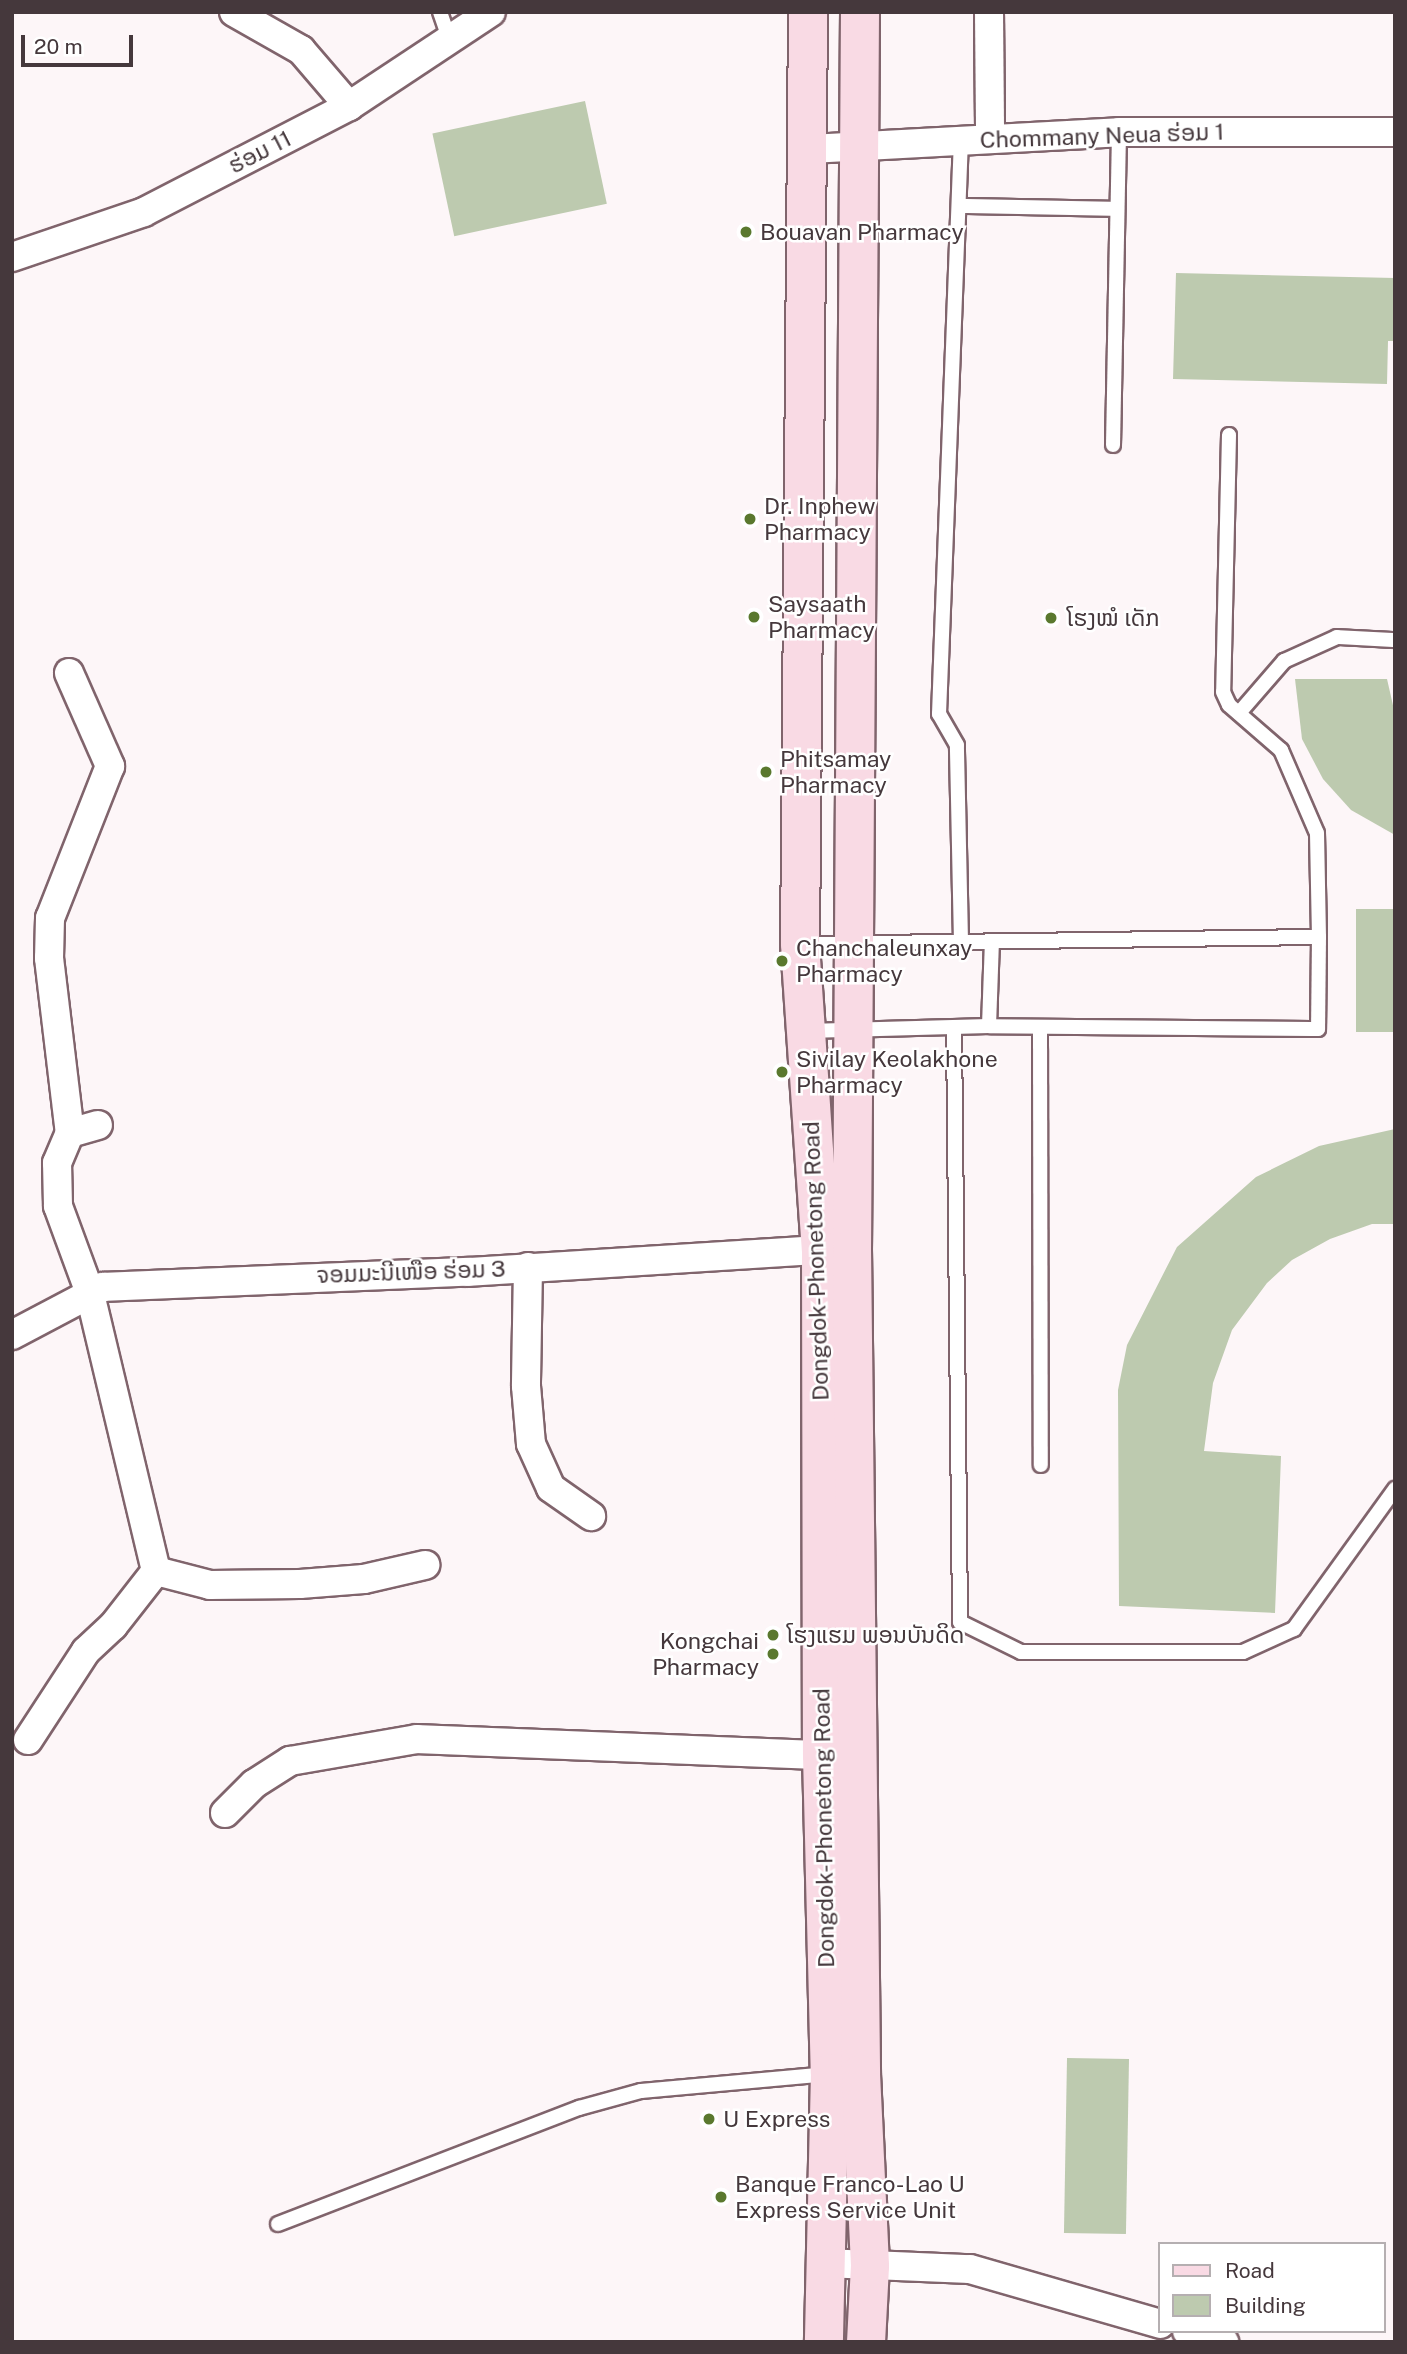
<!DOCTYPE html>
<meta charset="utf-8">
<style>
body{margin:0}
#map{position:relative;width:1407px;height:2354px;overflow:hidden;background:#fdf6f8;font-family:"Public Sans","Noto Sans Lao",sans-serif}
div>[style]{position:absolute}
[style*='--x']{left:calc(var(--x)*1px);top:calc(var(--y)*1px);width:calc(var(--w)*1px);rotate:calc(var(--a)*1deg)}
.building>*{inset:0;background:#bdcaaf;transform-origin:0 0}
.roads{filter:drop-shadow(2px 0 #80646c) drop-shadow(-2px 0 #80646c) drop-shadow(0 2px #80646c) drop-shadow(0 -2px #80646c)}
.lane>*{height:14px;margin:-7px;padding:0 7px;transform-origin:7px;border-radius:7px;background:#fff}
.street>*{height:28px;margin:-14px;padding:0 14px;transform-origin:14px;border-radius:14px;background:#fff}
.secondary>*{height:38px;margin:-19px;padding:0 19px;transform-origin:19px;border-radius:19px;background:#f9dae4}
.dots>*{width:19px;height:19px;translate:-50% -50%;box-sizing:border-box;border:4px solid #fff;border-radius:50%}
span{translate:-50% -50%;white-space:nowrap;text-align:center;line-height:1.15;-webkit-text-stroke:5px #fff;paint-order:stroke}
.street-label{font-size:23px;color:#45383c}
.poi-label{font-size:23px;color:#45383c}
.left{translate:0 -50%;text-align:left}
.right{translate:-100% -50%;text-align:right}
.frame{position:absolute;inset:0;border:14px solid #45383c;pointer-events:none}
.legend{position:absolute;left:1158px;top:2242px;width:228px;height:91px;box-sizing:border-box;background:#fff;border:2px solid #b5afb1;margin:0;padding:9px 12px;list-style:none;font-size:21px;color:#45383c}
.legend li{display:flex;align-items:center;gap:14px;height:35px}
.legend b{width:35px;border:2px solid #b5afb1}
.scale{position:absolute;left:21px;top:35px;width:112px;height:32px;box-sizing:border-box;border:4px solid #45383c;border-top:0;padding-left:9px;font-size:21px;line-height:24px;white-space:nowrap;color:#45383c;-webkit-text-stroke:5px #fff;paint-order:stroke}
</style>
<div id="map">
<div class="building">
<i style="left:585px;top:101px;width:105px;height:156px;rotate:78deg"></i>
<i style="clip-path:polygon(1176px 273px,1395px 278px,1395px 341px,1388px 341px,1387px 384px,1173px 379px)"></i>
<i style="clip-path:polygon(1295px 679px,1387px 679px,1395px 714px,1395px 835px,1351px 810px,1323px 779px,1302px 739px)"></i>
<i style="left:1356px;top:909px;width:39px;height:123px"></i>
<i style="clip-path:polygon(1395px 1129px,1395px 1224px,1372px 1224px,1330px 1239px,1292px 1260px,1267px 1283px,1232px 1330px,1213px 1383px,1204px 1451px,1281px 1456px,1275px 1613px,1119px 1606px,1118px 1390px,1127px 1345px,1177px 1247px,1256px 1177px,1319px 1146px)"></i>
<i style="left:1129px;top:2059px;width:175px;height:62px;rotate:91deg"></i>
</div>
<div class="roads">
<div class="lane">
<i style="--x:440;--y:12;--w:31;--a:71"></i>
<i style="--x:961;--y:206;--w:155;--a:1.1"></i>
<i style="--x:1229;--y:435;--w:257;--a:91.3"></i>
<i style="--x:1223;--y:692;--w:14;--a:65"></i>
<i style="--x:1229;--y:705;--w:69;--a:40.9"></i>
<i style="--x:1281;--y:750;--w:90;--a:66.6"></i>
<i style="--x:1317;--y:833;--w:104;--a:88.9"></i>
<i style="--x:1113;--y:445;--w:313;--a:-88.9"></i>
<i style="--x:1239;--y:713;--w:69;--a:-49.1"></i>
<i style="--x:1284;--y:661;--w:58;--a:-24.4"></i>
<i style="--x:1337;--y:637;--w:58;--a:3"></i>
<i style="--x:961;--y:942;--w:197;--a:-91.2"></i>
<i style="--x:957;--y:745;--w:36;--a:-120"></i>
<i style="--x:939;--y:714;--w:574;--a:-87.81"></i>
<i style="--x:802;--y:944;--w:517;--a:-0.78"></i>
<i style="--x:1319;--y:937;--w:92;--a:90.6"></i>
<i style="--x:1318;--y:1029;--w:329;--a:-179.5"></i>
<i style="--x:989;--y:1026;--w:182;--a:178.4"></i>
<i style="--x:989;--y:1026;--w:84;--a:-88"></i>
<i style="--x:954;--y:1028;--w:594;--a:89.42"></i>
<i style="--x:960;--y:1622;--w:68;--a:26.2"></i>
<i style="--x:1021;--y:1652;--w:222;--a:0"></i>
<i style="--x:1243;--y:1652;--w:56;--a:-24.3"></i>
<i style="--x:1294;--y:1629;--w:173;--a:-54.2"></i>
<i style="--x:1040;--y:1028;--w:437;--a:89.9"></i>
<i style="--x:278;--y:2224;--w:323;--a:-21.1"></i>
<i style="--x:579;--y:2108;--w:64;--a:-15.3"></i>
<i style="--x:641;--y:2091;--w:188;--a:-5.2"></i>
</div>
<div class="street">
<i style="--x:234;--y:12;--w:77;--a:29.6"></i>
<i style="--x:301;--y:50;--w:74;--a:49.4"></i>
<i style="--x:989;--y:12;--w:126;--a:89.5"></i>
<i style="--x:810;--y:149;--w:309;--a:-3.1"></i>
<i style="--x:1119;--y:132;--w:276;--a:0"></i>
<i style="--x:12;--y:257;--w:139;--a:-18.8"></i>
<i style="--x:144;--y:212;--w:231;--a:-27.3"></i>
<i style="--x:349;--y:106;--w:170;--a:-33.5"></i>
<i style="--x:69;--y:673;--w:102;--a:66.2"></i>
<i style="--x:110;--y:766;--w:163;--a:111.5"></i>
<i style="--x:50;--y:918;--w:40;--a:91.4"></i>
<i style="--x:49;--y:958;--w:176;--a:83.2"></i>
<i style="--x:528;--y:1267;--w:119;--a:91"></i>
<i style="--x:526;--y:1386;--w:58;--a:85.1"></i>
<i style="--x:531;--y:1444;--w:48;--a:65.6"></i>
<i style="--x:551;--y:1488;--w:49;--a:35"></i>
<i style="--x:12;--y:1335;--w:103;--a:-27.8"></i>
<i style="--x:103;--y:1287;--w:365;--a:-2.4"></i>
<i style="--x:468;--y:1272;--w:354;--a:-3.6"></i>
<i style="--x:156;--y:1571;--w:56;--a:14.5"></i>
<i style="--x:210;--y:1585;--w:90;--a:-0.6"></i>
<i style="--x:300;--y:1584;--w:64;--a:-4.5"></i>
<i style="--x:364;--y:1579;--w:63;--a:-12.9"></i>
<i style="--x:28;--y:1740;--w:106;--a:-56.9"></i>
<i style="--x:86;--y:1651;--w:37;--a:-43"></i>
<i style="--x:113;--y:1626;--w:70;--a:-52"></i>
<i style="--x:156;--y:1571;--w:286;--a:-103.4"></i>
<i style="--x:90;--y:1293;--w:93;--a:-110.2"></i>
<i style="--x:58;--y:1206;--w:43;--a:-91.3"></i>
<i style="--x:57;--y:1163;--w:33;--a:-67"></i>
<i style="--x:70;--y:1133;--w:29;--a:-16"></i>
<i style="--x:225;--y:1813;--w:41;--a:-45"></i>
<i style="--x:254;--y:1784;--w:43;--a:-32.6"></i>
<i style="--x:290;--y:1761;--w:129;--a:-9.8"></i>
<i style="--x:417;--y:1739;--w:405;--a:2.3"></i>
<i style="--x:824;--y:2263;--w:146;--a:2.4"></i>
<i style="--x:970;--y:2269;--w:198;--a:16.1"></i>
<i style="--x:1187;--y:2331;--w:39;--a:17"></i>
</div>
<div class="secondary">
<i style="--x:808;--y:12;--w:932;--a:90.49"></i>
<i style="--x:800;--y:944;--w:307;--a:86.1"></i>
<i style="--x:821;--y:1250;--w:505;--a:89.89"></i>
<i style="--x:822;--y:1755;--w:318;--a:88.6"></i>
<i style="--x:830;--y:2073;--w:269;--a:91.3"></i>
<i style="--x:860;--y:12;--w:1237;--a:90.37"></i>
<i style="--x:852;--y:1249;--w:825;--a:89.37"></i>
<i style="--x:861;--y:2074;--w:192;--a:87.3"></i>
<i style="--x:870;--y:2266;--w:76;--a:93"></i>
</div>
</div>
<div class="dots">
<i style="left:746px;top:232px;background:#5a782e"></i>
<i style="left:750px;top:519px;background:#5a782e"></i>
<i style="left:754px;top:617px;background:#5a782e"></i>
<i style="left:1051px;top:618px;background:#5a782e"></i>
<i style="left:766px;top:772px;background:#5a782e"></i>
<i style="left:782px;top:961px;background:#5a782e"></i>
<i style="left:782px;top:1072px;background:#5a782e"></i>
<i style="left:773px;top:1635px;background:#5a782e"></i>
<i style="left:773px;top:1654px;background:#5a782e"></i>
<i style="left:709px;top:2119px;background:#5a782e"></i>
<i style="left:721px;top:2197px;background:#5a782e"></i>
</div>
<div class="street-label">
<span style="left:1102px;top:136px;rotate:-2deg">Chommany Neua ຮ່ອມ 1</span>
<span style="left:260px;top:152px;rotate:-27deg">ຮ່ອມ 11</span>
<span style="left:816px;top:1261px;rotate:-92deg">Dongdok-Phonetong Road</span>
<span style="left:411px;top:1272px;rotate:-2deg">ຈອມມະນີເໜືອ ຮ່ອມ 3</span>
<span style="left:824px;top:1828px;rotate:-91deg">Dongdok-Phonetong Road</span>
</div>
<div class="poi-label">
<span class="left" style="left:760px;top:232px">Bouavan Pharmacy</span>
<span class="left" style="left:764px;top:519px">Dr. Inphew<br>Pharmacy</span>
<span class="left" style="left:768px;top:617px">Saysaath<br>Pharmacy</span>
<span class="left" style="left:1067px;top:618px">ໂຮງໝໍ ເດັກ</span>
<span class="left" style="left:780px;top:772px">Phitsamay<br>Pharmacy</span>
<span class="left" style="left:796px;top:961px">Chanchaleunxay<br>Pharmacy</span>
<span class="left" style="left:796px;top:1072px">Sivilay Keolakhone<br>Pharmacy</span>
<span class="left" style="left:787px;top:1635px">ໂຮງແຮມ ພອນບັນດິດ</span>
<span class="right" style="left:759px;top:1654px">Kongchai<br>Pharmacy</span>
<span class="left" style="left:723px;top:2119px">U Express</span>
<span class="left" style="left:735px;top:2197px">Banque Franco-Lao U<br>Express Service Unit</span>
</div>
<div class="frame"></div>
<ul class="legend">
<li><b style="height:9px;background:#f9dae4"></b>Road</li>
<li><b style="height:19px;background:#bdcaaf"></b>Building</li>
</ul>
<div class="scale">20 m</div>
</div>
